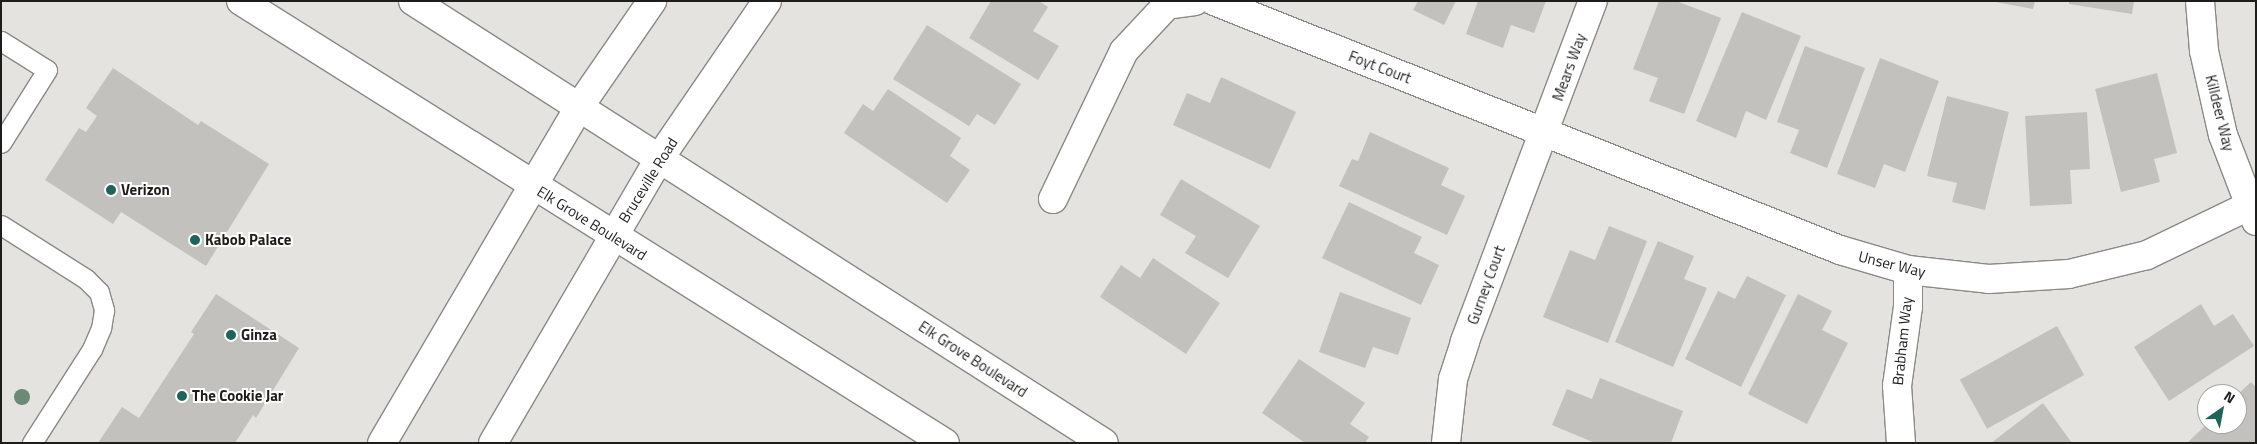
<!DOCTYPE html>
<style>
body{margin:0}
#map{position:relative;width:2257px;height:444px;overflow:hidden;background:#e5e3df;font-family:"Titillium Web",sans-serif}
div>[style]{position:absolute}
[style*='--x']{left:calc(var(--x)*1px);top:calc(var(--y)*1px);width:calc(var(--w)*1px);rotate:calc(var(--a)*1deg)}
.building>*{inset:0;background:#c3c1be;transform-origin:0 0}
.roads{filter:drop-shadow(1px 0 #8a8985) drop-shadow(-1px 0 #8a8985) drop-shadow(0 1px #8a8985) drop-shadow(0 -1px #8a8985)}
.lane>*{height:19px;margin:-9.5px;padding:0 9.5px;transform-origin:9.5px;border-radius:9.5px;background:#fff}
.street>*{height:28px;margin:-14px;padding:0 14px;transform-origin:14px;border-radius:14px;background:#fff}
.secondary>*{height:28px;margin:-14px;padding:0 14px;transform-origin:14px;border-radius:14px;background:#fff}
.trees>*{width:16px;height:16px;margin:-8px;border-radius:50%;background:#6a8a75}
.dots>*{width:14px;height:14px;translate:-50% -50%;box-sizing:border-box;border:2px solid #fff;border-radius:50%}
span{translate:-50% -50%;white-space:nowrap;text-align:center;line-height:1.15;-webkit-text-stroke:4px #fff;paint-order:stroke}
.street-label{font-size:15px;color:#1e1d1c}
.poi-label{font-size:15px;color:#1e1d1c;font-weight:700}
.left{translate:0 -50%;text-align:left}
.frame{position:absolute;inset:0;border:2px solid #1e1d1c;pointer-events:none}
.north{position:absolute;left:2197px;top:384px;width:50px;height:50px;box-sizing:border-box;background:#fff;border:1px solid #a5a5a4;border-radius:50%;rotate:33deg;font-size:14px;font-weight:700;line-height:20px;text-align:center;color:#1e1d1c}
.north::after{content:'';display:block;margin:auto;width:18px;height:22px;background:#1e6458;clip-path:polygon(50% 0,100% 100%,50% 72%,0 100%)}
</style>
<div id="map">
<div class="building">
<i style="clip-path:polygon(991px 1px,1039px 1px,1048px 7px,1033px 31px,1059px 46px,1038px 80px,969px 38px)"></i>
<i style="clip-path:polygon(1418px 1px,1456px 1px,1444px 25px,1413px 10px)"></i>
<i style="clip-path:polygon(1478px 1px,1546px 1px,1534px 33px,1511px 25px,1503px 48px,1466px 34px)"></i>
<i style="clip-path:polygon(1659px 1px,1676px 1px,1721px 18px,1684px 114px,1649px 101px,1658px 78px,1633px 69px)"></i>
<i style="clip-path:polygon(1990px 1px,2035px 1px,2033px 9px)"></i>
<i style="clip-path:polygon(2069px 1px,2134px 1px,2132px 14px,2069px 4px)"></i>
<i style="clip-path:polygon(1742px 12px,1801px 36px,1766px 120px,1746px 111px,1736px 138px,1696px 121px)"></i>
<i style="clip-path:polygon(927px 25px,1021px 84px,995px 125px,977px 114px,969px 126px,893px 79px)"></i>
<i style="clip-path:polygon(1805px 46px,1865px 68px,1827px 168px,1790px 153px,1799px 130px,1777px 122px)"></i>
<i style="clip-path:polygon(1880px 58px,1939px 81px,1905px 172px,1884px 164px,1875px 188px,1837px 174px)"></i>
<i style="clip-path:polygon(113px 68px,198px 125px,201px 121px,269px 164px,206px 266px,121px 212px,113px 224px,45px 180px,79px 128px,86px 132px,97px 116px,86px 108px)"></i>
<i style="clip-path:polygon(2157px 73px,2177px 153px,2154px 159px,2160px 182px,2121px 192px,2095px 89px)"></i>
<i style="clip-path:polygon(1221px 77px,1296px 112px,1270px 169px,1173px 125px,1187px 93px,1210px 103px)"></i>
<i style="clip-path:polygon(888px 89px,961px 138px,950px 156px,970px 170px,947px 203px,844px 133px,863px 104px,873px 111px)"></i>
<i style="clip-path:polygon(1947px 96px,2009px 112px,1985px 210px,1952px 202px,1957px 183px,1927px 176px)"></i>
<i style="clip-path:polygon(2087px 112px,2090px 169px,2070px 170px,2072px 204px,2030px 206px,2025px 116px)"></i>
<i style="clip-path:polygon(1370px 132px,1449px 168px,1441px 185px,1465px 196px,1447px 235px,1339px 186px,1352px 159px,1358px 161px)"></i>
<i style="clip-path:polygon(1181px 179px,1260px 226px,1228px 278px,1185px 253px,1196px 236px,1160px 215px)"></i>
<i style="clip-path:polygon(1349px 202px,1422px 237px,1414px 253px,1439px 265px,1421px 305px,1322px 258px)"></i>
<i style="clip-path:polygon(1609px 226px,1647px 241px,1608px 343px,1543px 317px,1570px 250px,1595px 260px)"></i>
<i style="clip-path:polygon(1658px 241px,1694px 256px,1684px 279px,1707px 288px,1673px 367px,1615px 342px)"></i>
<i style="clip-path:polygon(1153px 258px,1220px 303px,1186px 354px,1100px 297px,1121px 265px,1140px 278px)"></i>
<i style="clip-path:polygon(1747px 276px,1786px 295px,1741px 387px,1685px 359px,1718px 291px,1735px 299px)"></i>
<i style="clip-path:polygon(1340px 292px,1411px 318px,1398px 355px,1373px 347px,1365px 368px,1319px 352px)"></i>
<i style="clip-path:polygon(216px 294px,299px 348px,256px 418px,253px 415px,235px 443px,98px 443px,122px 407px,139px 418px,194px 334px,191px 332px)"></i>
<i style="clip-path:polygon(1798px 294px,1832px 311px,1822px 330px,1848px 343px,1807px 424px,1748px 394px)"></i>
<i style="clip-path:polygon(2201px 304px,2214px 326px,2233px 314px,2254px 346px,2169px 401px,2134px 347px)"></i>
<i style="left:2057px;top:326px;width:56px;height:111px;rotate:61deg"></i>
<i style="clip-path:polygon(1299px 359px,1365px 403px,1350px 424px,1369px 437px,1365px 443px,1305px 443px,1262px 413px)"></i>
<i style="clip-path:polygon(1600px 378px,1683px 411px,1671px 443px,1595px 443px,1552px 425px,1567px 389px,1592px 399px)"></i>
<i style="clip-path:polygon(2251px 382px,2256px 387px,2256px 443px,2187px 443px,2207px 424px,2237px 424px,2237px 395px)"></i>
<i style="clip-path:polygon(2043px 403px,2072px 443px,1991px 443px)"></i>
</div>
<div class="roads">
<div class="lane">
<i style="--x:1;--y:41;--w:54;--a:32.2"></i>
<i style="--x:47;--y:70;--w:86;--a:122.2"></i>
<i style="--x:1;--y:225;--w:101;--a:32.4"></i>
<i style="--x:86;--y:279;--w:18;--a:45"></i>
<i style="--x:99;--y:292;--w:19;--a:74"></i>
<i style="--x:104;--y:310;--w:18;--a:99"></i>
<i style="--x:101;--y:328;--w:23;--a:113"></i>
<i style="--x:92;--y:349;--w:112;--a:122.6"></i>
</div>
<div class="street">
<i style="--x:1214;--y:1;--w:674;--a:21.69"></i>
<i style="--x:1840;--y:250;--w:71;--a:16.4"></i>
<i style="--x:1908;--y:270;--w:81;--a:6.3"></i>
<i style="--x:1989;--y:279;--w:80;--a:-3.6"></i>
<i style="--x:2069;--y:274;--w:80;--a:-13.7"></i>
<i style="--x:2147;--y:255;--w:113;--a:-25.7"></i>
<i style="--x:2200;--y:1;--w:50;--a:85.4"></i>
<i style="--x:2204;--y:51;--w:86;--a:77.3"></i>
<i style="--x:2223;--y:135;--w:92;--a:69"></i>
<i style="--x:1053;--y:199;--w:164;--a:-64.4"></i>
<i style="--x:1124;--y:51;--w:63;--a:-46.9"></i>
<i style="--x:1167;--y:5;--w:28;--a:-8"></i>
<i style="--x:1446;--y:443;--w:64;--a:-83.8"></i>
<i style="--x:1453;--y:379;--w:40;--a:-72"></i>
<i style="--x:1465;--y:341;--w:363;--a:-69.4"></i>
<i style="--x:1901;--y:443;--w:57;--a:-94"></i>
<i style="--x:1897;--y:386;--w:80;--a:-82.1"></i>
<i style="--x:1908;--y:307;--w:37;--a:-90"></i>
</div>
<div class="secondary">
<i style="--x:241;--y:1;--w:831;--a:32.12"></i>
<i style="--x:413;--y:1;--w:820;--a:32.61"></i>
<i style="--x:382;--y:443;--w:389;--a:-59.6"></i>
<i style="--x:579;--y:107;--w:129;--a:-55.4"></i>
<i style="--x:493;--y:443;--w:329;--a:-59.7"></i>
<i style="--x:659;--y:159;--w:191;--a:-55.6"></i>
</div>
</div>
<div class="trees">
<i style="left:22px;top:397px"></i>
</div>
<div class="dots">
<i style="left:111px;top:190px;background:#1e6458"></i>
<i style="left:195px;top:240px;background:#1e6458"></i>
<i style="left:231px;top:335px;background:#1e6458"></i>
<i style="left:182px;top:396px;background:#1e6458"></i>
</div>
<div class="street-label">
<span style="left:1380px;top:67px;rotate:21deg">Foyt Court</span>
<span style="left:1569px;top:67px;rotate:-70deg">Mears Way</span>
<span style="left:2220px;top:113px;rotate:76deg">Killdeer Way</span>
<span style="left:648px;top:180px;rotate:-58deg">Bruceville Road</span>
<span style="left:592px;top:223px;rotate:32deg">Elk Grove Boulevard</span>
<span style="left:1892px;top:264px;rotate:14deg">Unser Way</span>
<span style="left:1486px;top:285px;rotate:-70deg">Gurney Court</span>
<span style="left:1902px;top:341px;rotate:-84deg">Brabham Way</span>
<span style="left:973px;top:359px;rotate:33deg">Elk Grove Boulevard</span>
</div>
<div class="poi-label">
<span class="left" style="left:121px;top:190px">Verizon</span>
<span class="left" style="left:205px;top:240px">Kabob Palace</span>
<span class="left" style="left:241px;top:335px">Ginza</span>
<span class="left" style="left:192px;top:396px">The Cookie Jar</span>
</div>
<div class="frame"></div>
<div class="north">N</div>
</div>
